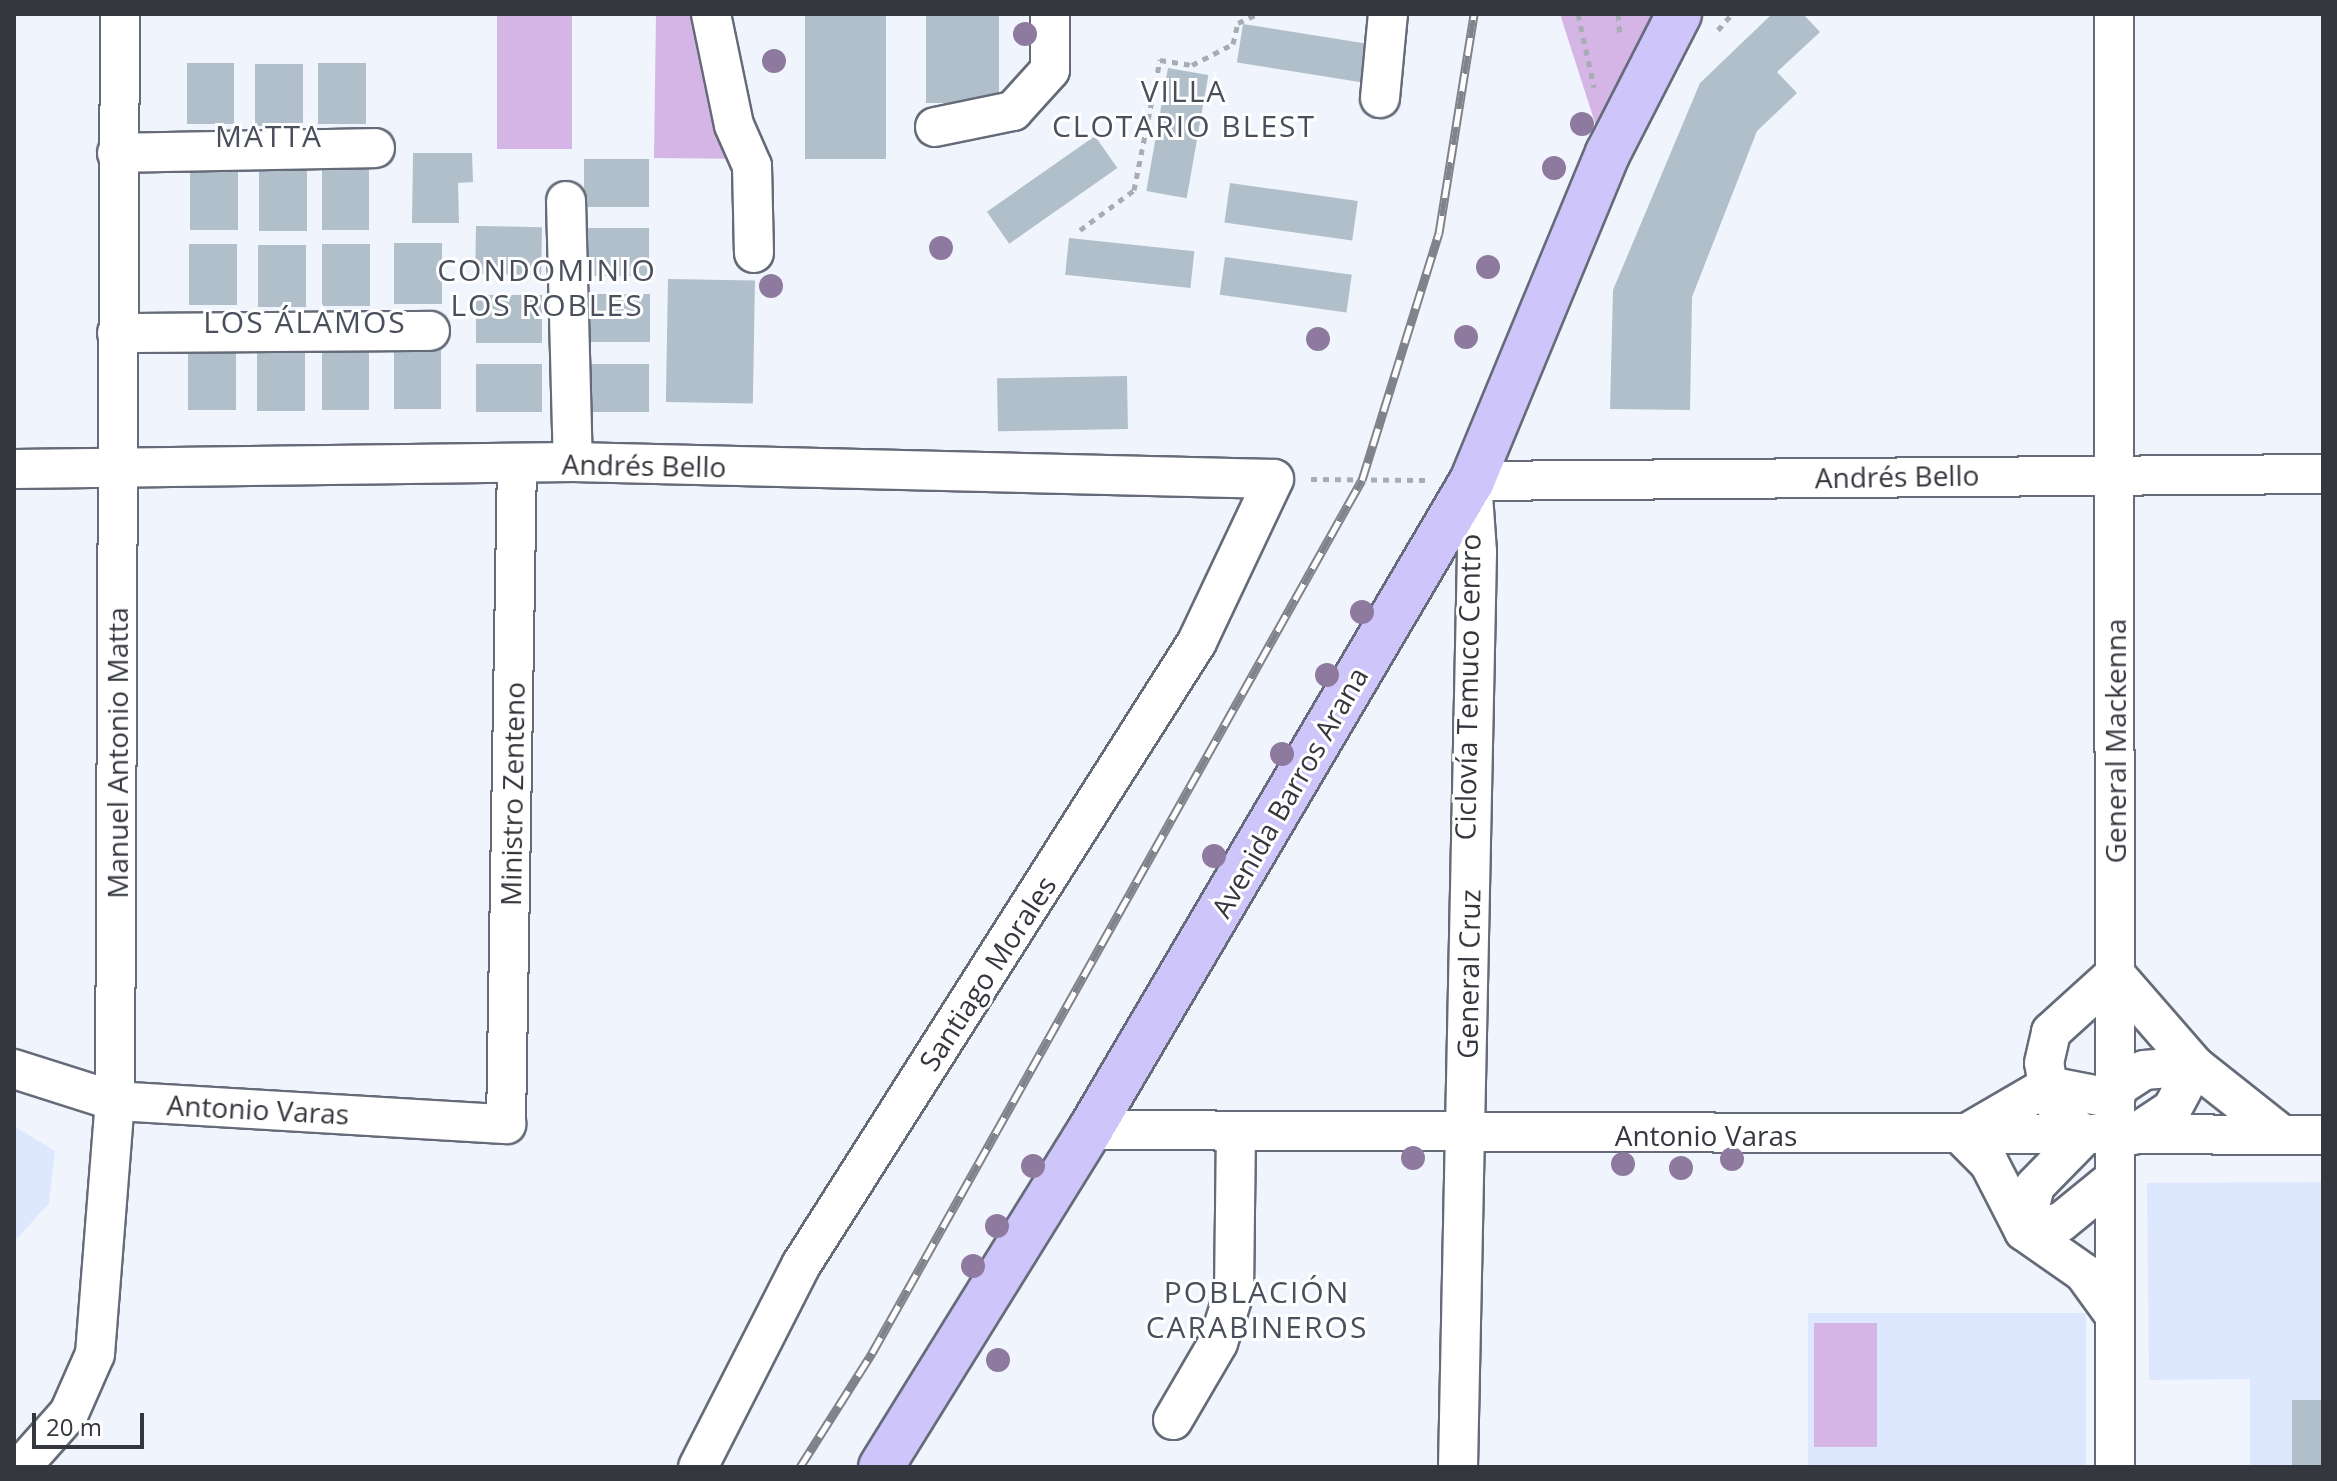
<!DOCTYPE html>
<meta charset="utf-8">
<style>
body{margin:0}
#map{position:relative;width:2337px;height:1481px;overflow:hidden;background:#f0f4fd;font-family:"Open Sans",sans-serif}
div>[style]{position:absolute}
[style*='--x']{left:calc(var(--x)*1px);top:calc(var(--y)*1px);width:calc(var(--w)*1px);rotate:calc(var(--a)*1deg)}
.built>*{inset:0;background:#dde7fd;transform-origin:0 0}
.green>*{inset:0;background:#d4b5e5;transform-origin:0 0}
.building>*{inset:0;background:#b1bfca;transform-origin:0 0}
.path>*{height:5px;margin-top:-2.5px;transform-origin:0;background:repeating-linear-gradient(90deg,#a8acb4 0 6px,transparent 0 12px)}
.roads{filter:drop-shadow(2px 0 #656b78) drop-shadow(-2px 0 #656b78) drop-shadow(0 2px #656b78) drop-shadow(0 -2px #656b78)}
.minor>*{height:38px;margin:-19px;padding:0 19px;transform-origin:19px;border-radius:19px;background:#fff}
.major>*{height:44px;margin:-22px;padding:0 22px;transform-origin:22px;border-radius:22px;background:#cec5fa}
.rail>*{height:9px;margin-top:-4.5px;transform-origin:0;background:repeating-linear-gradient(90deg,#fff 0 18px,#80838a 0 36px);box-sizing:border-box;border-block:2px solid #80838a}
.trees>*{width:24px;height:24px;margin:-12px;border-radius:50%;background:#8e7a9e}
span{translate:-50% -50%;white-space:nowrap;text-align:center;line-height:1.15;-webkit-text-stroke:6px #fff;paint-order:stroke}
.street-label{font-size:28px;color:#34373d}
.neighbourhood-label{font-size:30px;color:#4a4f5c;letter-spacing:2px}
.frame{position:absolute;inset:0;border:16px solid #34373d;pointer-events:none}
.scale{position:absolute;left:32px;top:1413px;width:112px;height:36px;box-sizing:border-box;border:4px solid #34373d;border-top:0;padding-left:10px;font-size:24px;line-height:28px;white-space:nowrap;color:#34373d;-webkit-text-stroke:6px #fff;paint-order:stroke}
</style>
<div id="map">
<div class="built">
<i style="clip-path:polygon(14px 1126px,55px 1151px,49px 1203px,14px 1242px)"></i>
<i style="clip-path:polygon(2323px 1182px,2323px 1467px,2250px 1467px,2250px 1379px,2149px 1380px,2147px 1183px)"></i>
<i style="left:2086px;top:1313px;width:154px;height:278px;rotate:90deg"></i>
</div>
<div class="green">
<i style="clip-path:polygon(656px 14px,716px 14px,763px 145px,754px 159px,654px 158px)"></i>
<i style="clip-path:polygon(1560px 14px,1672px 14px,1605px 154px)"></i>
<i style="left:497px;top:16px;width:75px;height:133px"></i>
<i style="left:1814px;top:1323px;width:63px;height:124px"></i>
</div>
<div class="building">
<i style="left:805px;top:14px;width:81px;height:145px"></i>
<i style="left:926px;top:14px;width:73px;height:89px"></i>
<i style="clip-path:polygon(1772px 14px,1803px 14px,1820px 32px,1777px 72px,1797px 93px,1757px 131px,1692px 297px,1690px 410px,1610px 409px,1613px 290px,1700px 83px)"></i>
<i style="left:1243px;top:24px;width:129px;height:39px;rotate:9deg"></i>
<i style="left:187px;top:63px;width:47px;height:61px"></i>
<i style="left:318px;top:63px;width:48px;height:61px"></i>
<i style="left:255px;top:64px;width:48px;height:62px"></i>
<i style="left:1168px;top:68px;width:41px;height:125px;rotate:10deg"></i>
<i style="left:1095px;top:136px;width:39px;height:132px;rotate:55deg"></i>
<i style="clip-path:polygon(413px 153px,472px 153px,473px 182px,458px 183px,459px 223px,412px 223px)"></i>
<i style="left:584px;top:159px;width:65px;height:48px"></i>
<i style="left:190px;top:169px;width:48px;height:61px"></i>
<i style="left:322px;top:169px;width:47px;height:61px"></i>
<i style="left:259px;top:170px;width:48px;height:61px"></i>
<i style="left:1230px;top:183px;width:129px;height:40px;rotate:8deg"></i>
<i style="left:476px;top:226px;width:66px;height:48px;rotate:1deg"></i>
<i style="left:584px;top:228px;width:65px;height:48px"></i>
<i style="left:1069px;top:238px;width:126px;height:37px;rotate:6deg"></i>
<i style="left:394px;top:243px;width:48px;height:61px"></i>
<i style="left:189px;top:244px;width:48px;height:61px"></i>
<i style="left:322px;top:244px;width:48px;height:62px"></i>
<i style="left:258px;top:245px;width:48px;height:62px"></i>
<i style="left:1225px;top:257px;width:128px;height:38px;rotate:8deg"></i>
<i style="left:668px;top:279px;width:87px;height:123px;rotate:1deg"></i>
<i style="left:584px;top:294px;width:66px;height:48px"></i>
<i style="left:476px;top:295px;width:66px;height:48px"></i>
<i style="left:394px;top:348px;width:47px;height:61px"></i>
<i style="left:188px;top:349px;width:48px;height:61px"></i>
<i style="left:322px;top:349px;width:47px;height:61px"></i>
<i style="left:257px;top:350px;width:48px;height:61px"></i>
<i style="left:476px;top:364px;width:66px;height:48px"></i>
<i style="left:584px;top:364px;width:65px;height:48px"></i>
<i style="left:1127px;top:376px;width:53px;height:130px;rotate:89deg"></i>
<i style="left:2292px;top:1400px;width:31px;height:67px"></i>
</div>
<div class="path">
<i style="--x:1578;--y:14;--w:75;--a:77.6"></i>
<i style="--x:1618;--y:14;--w:23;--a:85"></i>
<i style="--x:1718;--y:30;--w:21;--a:-49"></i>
<i style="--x:1080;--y:230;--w:67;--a:-36.5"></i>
<i style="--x:1134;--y:190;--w:133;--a:-78.7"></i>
<i style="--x:1160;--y:60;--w:32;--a:9"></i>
<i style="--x:1192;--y:65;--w:46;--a:-27.1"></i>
<i style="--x:1233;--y:44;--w:22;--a:-77"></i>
<i style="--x:1238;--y:23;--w:21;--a:-25"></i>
<i style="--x:1311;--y:479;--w:114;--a:0.5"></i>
</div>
<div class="roads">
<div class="minor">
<i style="--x:711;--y:14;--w:113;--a:78.3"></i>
<i style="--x:734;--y:125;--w:45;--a:66.3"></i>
<i style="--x:752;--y:166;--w:87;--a:88.7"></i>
<i style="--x:2114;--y:14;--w:1453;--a:89.96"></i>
<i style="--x:1380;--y:98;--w:84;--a:-84.6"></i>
<i style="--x:935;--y:127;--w:80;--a:-11.6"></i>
<i style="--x:1013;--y:111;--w:55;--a:-47.9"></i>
<i style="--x:1050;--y:70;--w:56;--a:-90"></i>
<i style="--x:117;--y:153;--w:258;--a:-1.1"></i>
<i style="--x:566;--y:201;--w:261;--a:88.5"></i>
<i style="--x:117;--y:333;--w:313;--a:-0.4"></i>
<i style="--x:14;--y:469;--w:559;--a:-0.72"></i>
<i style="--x:573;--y:462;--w:701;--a:1.39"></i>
<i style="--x:1274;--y:479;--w:180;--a:115.3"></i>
<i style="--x:1197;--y:642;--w:738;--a:122.44"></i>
<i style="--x:801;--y:1265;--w:227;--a:117"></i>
<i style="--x:14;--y:1069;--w:106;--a:17.6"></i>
<i style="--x:115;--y:1101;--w:392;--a:3.4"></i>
<i style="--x:506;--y:1124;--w:660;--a:-89.05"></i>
<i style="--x:1090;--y:1130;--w:1233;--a:0.23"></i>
<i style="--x:2115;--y:1178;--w:70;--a:140.8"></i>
<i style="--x:2061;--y:1222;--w:38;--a:166"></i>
<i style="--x:2024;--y:1231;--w:46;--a:-76.3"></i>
<i style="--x:2035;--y:1186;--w:71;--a:-45.6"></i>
<i style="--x:2085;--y:1135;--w:27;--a:-144"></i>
<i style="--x:2063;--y:1119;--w:30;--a:-118"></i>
<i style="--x:2049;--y:1093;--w:30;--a:-99"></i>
<i style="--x:2044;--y:1063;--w:32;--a:-77"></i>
<i style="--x:2051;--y:1032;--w:86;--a:-42.2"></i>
<i style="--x:2115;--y:974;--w:122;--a:49"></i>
<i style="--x:2195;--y:1066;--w:111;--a:38.4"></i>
<i style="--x:2115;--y:1316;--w:53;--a:-125.8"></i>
<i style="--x:2084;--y:1273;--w:73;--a:-145"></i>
<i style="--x:2024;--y:1231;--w:76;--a:-117.2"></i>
<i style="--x:1989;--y:1163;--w:38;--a:-135"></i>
<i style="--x:1962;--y:1136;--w:99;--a:-30.2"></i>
<i style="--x:2048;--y:1086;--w:68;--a:11"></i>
<i style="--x:2115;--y:1099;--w:12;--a:-76"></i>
<i style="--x:2118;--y:1087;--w:31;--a:-33"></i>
<i style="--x:2144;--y:1070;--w:51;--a:-4.5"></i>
<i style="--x:2195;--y:1066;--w:49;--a:118.1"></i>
<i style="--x:2172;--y:1109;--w:47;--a:146.3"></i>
<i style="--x:1173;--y:1420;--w:89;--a:-59.7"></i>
<i style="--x:1218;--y:1343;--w:52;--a:-72.3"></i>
<i style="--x:1234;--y:1293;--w:160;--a:-89.3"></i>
<i style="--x:21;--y:1467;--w:72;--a:-48.4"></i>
<i style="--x:69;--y:1413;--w:64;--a:-66.2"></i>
<i style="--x:95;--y:1354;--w:254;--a:-85.5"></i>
<i style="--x:115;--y:1101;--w:1087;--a:-89.74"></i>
<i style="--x:1458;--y:1467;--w:915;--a:-88.81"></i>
<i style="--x:1477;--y:552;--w:71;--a:-94"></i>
<i style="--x:1472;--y:481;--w:851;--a:-0.47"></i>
</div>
<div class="major">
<i style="--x:881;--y:1467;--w:397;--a:-58.2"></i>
<i style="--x:1090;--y:1130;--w:753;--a:-59.52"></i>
<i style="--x:1472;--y:481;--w:355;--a:-67.5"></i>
<i style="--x:1608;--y:153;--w:156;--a:-62.9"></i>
</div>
</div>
<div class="rail">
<i style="--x:800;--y:1467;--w:135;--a:-57.7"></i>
<i style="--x:872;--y:1353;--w:1001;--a:-60.7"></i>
<i style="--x:1362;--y:480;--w:259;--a:-72.7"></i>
<i style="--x:1439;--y:233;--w:222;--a:-80.9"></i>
</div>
<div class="trees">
<i style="left:1025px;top:34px"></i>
<i style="left:774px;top:61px"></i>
<i style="left:1582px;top:124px"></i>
<i style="left:1554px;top:168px"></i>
<i style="left:941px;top:248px"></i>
<i style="left:1488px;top:267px"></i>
<i style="left:771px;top:286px"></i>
<i style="left:1466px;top:337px"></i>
<i style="left:1318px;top:339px"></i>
<i style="left:1362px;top:612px"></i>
<i style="left:1327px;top:675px"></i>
<i style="left:1282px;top:754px"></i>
<i style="left:1214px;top:856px"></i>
<i style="left:1413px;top:1158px"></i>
<i style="left:1732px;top:1159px"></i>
<i style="left:1623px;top:1164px"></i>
<i style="left:1033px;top:1166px"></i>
<i style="left:1681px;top:1168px"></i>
<i style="left:997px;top:1226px"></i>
<i style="left:973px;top:1266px"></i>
<i style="left:998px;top:1360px"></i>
</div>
<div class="street-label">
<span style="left:644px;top:465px;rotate:1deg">Andrés Bello</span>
<span style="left:1897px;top:476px;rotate:-1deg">Andrés Bello</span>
<span style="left:1467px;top:687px;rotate:-89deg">Ciclovía Temuco Centro</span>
<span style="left:2115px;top:741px;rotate:-90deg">General Mackenna</span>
<span style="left:117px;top:753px;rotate:-90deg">Manuel Antonio Matta</span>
<span style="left:1289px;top:792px;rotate:-60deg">Avenida Barros Arana</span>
<span style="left:512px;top:794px;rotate:-89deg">Ministro Zenteno</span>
<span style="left:987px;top:973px;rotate:-57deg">Santiago Morales</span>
<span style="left:1468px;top:974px;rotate:-89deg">General Cruz</span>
<span style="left:258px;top:1109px;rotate:3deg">Antonio Varas</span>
<span style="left:1706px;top:1135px">Antonio Varas</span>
</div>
<div class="neighbourhood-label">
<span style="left:1184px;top:108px">VILLA<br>CLOTARIO BLEST</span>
<span style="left:269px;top:136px">MATTA</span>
<span style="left:547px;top:287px">CONDOMINIO<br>LOS ROBLES</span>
<span style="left:305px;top:322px">LOS ÁLAMOS</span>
<span style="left:1257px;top:1309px">POBLACIÓN<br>CARABINEROS</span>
</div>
<div class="frame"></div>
<div class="scale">20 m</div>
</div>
